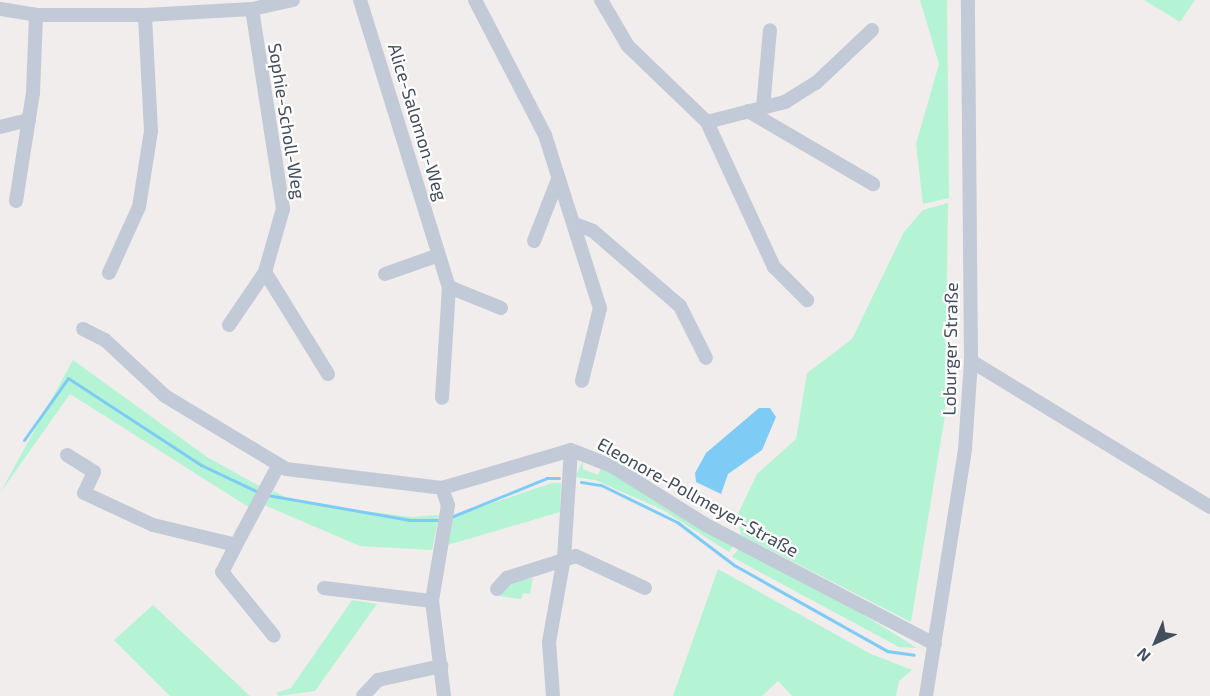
<!DOCTYPE html>
<meta charset="utf-8">
<style>
body{margin:0}
#map{position:relative;width:1210px;height:696px;overflow:hidden;background:#f0edec;font-family:"Exo 2",sans-serif}
div>[style]{position:absolute}
[style*='--x']{left:calc(var(--x)*1px);top:calc(var(--y)*1px);width:calc(var(--w)*1px);rotate:calc(var(--a)*1deg)}
.green>*{inset:0;background:#b5f3d5}
.water>*{inset:0;background:#7eccf5}
.stream>*{height:3px;margin:-1.5px;padding:0 1.5px;transform-origin:1.5px;border-radius:1.5px;background:#7eccf5}
.street>*{height:14px;margin:-7px;padding:0 7px;transform-origin:7px;border-radius:7px;background:#c1cad6}
span{translate:-50% -50%;white-space:nowrap;text-align:center;line-height:1.15;-webkit-text-stroke:4.5px #fff;paint-order:stroke}
.street-label{font-size:18px;color:#434d5c}
.north{position:absolute;left:1126px;top:612px;width:60px;height:60px;-webkit-text-stroke:4px #fff;paint-order:stroke;rotate:224deg;font-size:16px;font-weight:700;line-height:24px;text-align:center;color:#434d5c}
.north::after{content:'';display:block;margin:auto;width:21px;height:27px;background:#434d5c;clip-path:polygon(50% 0,100% 100%,50% 72%,0 100%)}
</style>
<div id="map">
<div class="green">
<i style="clip-path:polygon(920px 0,947px 0,949px 198px,923px 204px,916px 144px,939px 64px)"></i>
<i style="clip-path:polygon(1144px 0,1195px 0,1180px 22px)"></i>
<i style="clip-path:polygon(948px 203px,945px 415px,911px 622px,741px 535px,737px 516px,757px 474px,796px 439px,807px 373px,852px 339px,904px 232px,923px 210px)"></i>
<i style="clip-path:polygon(73px 360px,207px 457px,263px 488px,250px 508px,70px 394px,0 493px)"></i>
<i style="clip-path:polygon(583px 460px,583px 469px,598px 475px,601px 468px,607px 469px,734px 544px,729px 552px,661px 509px,595px 480px,575px 477px)"></i>
<i style="clip-path:polygon(552px 483px,561px 483px,560px 512px,444px 546px,450px 517px)"></i>
<i style="clip-path:polygon(274px 491px,294px 502px,411px 517px,439px 515px,432px 550px,360px 546px,264px 505px)"></i>
<i style="clip-path:polygon(740px 547px,830px 594px,917px 648px,899px 647px,732px 557px)"></i>
<i style="clip-path:polygon(718px 569px,871px 654px,912px 670px,899px 681px,896px 696px,792px 696px,778px 681px,762px 696px,673px 696px)"></i>
<i style="clip-path:polygon(533px 578px,530px 594px,523px 593px,521px 599px,499px 596px,511px 581px)"></i>
<i style="clip-path:polygon(352px 600px,377px 604px,315px 691px,279px 696px,276px 693px,291px 688px)"></i>
<i style="clip-path:polygon(153px 605px,250px 696px,251px 696px,170px 696px,114px 640px)"></i>
</div>
<div class="water">
<i style="clip-path:polygon(759px 408px,770px 408px,776px 417px,762px 450px,728px 474px,721px 494px,696px 482px,695px 473px,706px 453px)"></i>
</div>
<div class="stream">
<i style="--x:24;--y:440;--w:76;--a:-54.6"></i>
<i style="--x:68;--y:378;--w:159;--a:33.2"></i>
<i style="--x:201;--y:465;--w:63;--a:25.3"></i>
<i style="--x:581;--y:482;--w:20;--a:9"></i>
<i style="--x:601;--y:485;--w:85;--a:26"></i>
<i style="--x:677;--y:522;--w:71;--a:37"></i>
<i style="--x:734;--y:565;--w:176;--a:29.3"></i>
<i style="--x:887;--y:651;--w:27;--a:8"></i>
<i style="--x:267;--y:495;--w:145;--a:9.9"></i>
<i style="--x:410;--y:520;--w:31;--a:0"></i>
<i style="--x:451;--y:517;--w:104;--a:-22.1"></i>
<i style="--x:547;--y:478;--w:12;--a:0"></i>
</div>
<div class="street">
<i style="--x:360;--y:0;--w:300;--a:72.8"></i>
<i style="--x:449;--y:287;--w:111;--a:93.6"></i>
<i style="--x:475;--y:0;--w:152;--a:62.6"></i>
<i style="--x:545;--y:135;--w:182;--a:72.4"></i>
<i style="--x:600;--y:308;--w:75;--a:103.9"></i>
<i style="--x:601;--y:0;--w:53;--a:59.6"></i>
<i style="--x:628;--y:46;--w:110;--a:43.9"></i>
<i style="--x:707;--y:122;--w:160;--a:65.2"></i>
<i style="--x:774;--y:267;--w:47;--a:45"></i>
<i style="--x:0;--y:9;--w:36;--a:9"></i>
<i style="--x:36;--y:15;--w:109;--a:0"></i>
<i style="--x:145;--y:15;--w:107;--a:-3.2"></i>
<i style="--x:252;--y:9;--w:42;--a:-12.4"></i>
<i style="--x:763;--y:108;--w:78;--a:-84.9"></i>
<i style="--x:748;--y:111;--w:145;--a:30.3"></i>
<i style="--x:707;--y:122;--w:81;--a:-14.4"></i>
<i style="--x:785;--y:102;--w:36;--a:-32"></i>
<i style="--x:816;--y:83;--w:77;--a:-43.4"></i>
<i style="--x:0;--y:127;--w:30;--a:-14"></i>
<i style="--x:16;--y:201;--w:109;--a:-81.1"></i>
<i style="--x:33;--y:93;--w:78;--a:-87.8"></i>
<i style="--x:575;--y:224;--w:19;--a:21"></i>
<i style="--x:593;--y:231;--w:115;--a:40.8"></i>
<i style="--x:680;--y:306;--w:58;--a:63.4"></i>
<i style="--x:534;--y:241;--w:66;--a:-68.8"></i>
<i style="--x:265;--y:272;--w:120;--a:58.3"></i>
<i style="--x:109;--y:273;--w:72;--a:-65.6"></i>
<i style="--x:139;--y:207;--w:77;--a:-81"></i>
<i style="--x:151;--y:131;--w:116;--a:-93"></i>
<i style="--x:385;--y:274;--w:57;--a:-19.4"></i>
<i style="--x:449;--y:287;--w:56;--a:22"></i>
<i style="--x:229;--y:325;--w:64;--a:-55.8"></i>
<i style="--x:265;--y:272;--w:66;--a:-74.1"></i>
<i style="--x:283;--y:209;--w:202;--a:-98.8"></i>
<i style="--x:83;--y:329;--w:25;--a:27"></i>
<i style="--x:105;--y:340;--w:82;--a:43"></i>
<i style="--x:165;--y:396;--w:141;--a:31.1"></i>
<i style="--x:286;--y:469;--w:157;--a:6.9"></i>
<i style="--x:442;--y:488;--w:134;--a:-16.4"></i>
<i style="--x:571;--y:450;--w:44;--a:21.3"></i>
<i style="--x:612;--y:466;--w:111;--a:32.1"></i>
<i style="--x:706;--y:525;--w:258;--a:27.5"></i>
<i style="--x:971;--y:361;--w:280;--a:31.4"></i>
<i style="--x:67;--y:455;--w:32;--a:32"></i>
<i style="--x:94;--y:472;--w:23;--a:115"></i>
<i style="--x:84;--y:493;--w:76;--a:24.9"></i>
<i style="--x:153;--y:525;--w:85;--a:13.5"></i>
<i style="--x:236;--y:545;--w:89;--a:-62"></i>
<i style="--x:442;--y:488;--w:18;--a:71"></i>
<i style="--x:448;--y:505;--w:97;--a:99.5"></i>
<i style="--x:432;--y:601;--w:96;--a:82.8"></i>
<i style="--x:236;--y:545;--w:30;--a:117"></i>
<i style="--x:222;--y:572;--w:82;--a:50.9"></i>
<i style="--x:324;--y:588;--w:109;--a:6.9"></i>
<i style="--x:497;--y:589;--w:15;--a:-48"></i>
<i style="--x:507;--y:578;--w:72;--a:-17.7"></i>
<i style="--x:576;--y:556;--w:76;--a:24.9"></i>
<i style="--x:363;--y:696;--w:22;--a:-47"></i>
<i style="--x:378;--y:680;--w:65;--a:-12.5"></i>
<i style="--x:553;--y:696;--w:54;--a:-94.2"></i>
<i style="--x:549;--y:642;--w:85;--a:-79.9"></i>
<i style="--x:564;--y:558;--w:108;--a:-86.3"></i>
<i style="--x:926;--y:696;--w:250;--a:-81"></i>
<i style="--x:965;--y:449;--w:88;--a:-86.1"></i>
<i style="--x:971;--y:361;--w:361;--a:-90.5"></i>
</div>
<div class="street-label">
<span style="left:287px;top:121px;rotate:81deg">Sophie-Scholl-Weg</span>
<span style="left:418px;top:122px;rotate:73deg">Alice-Salomon-Weg</span>
<span style="left:950px;top:349px;rotate:-89deg">Loburger Straße</span>
<span style="left:698px;top:497px;rotate:29deg">Eleonore-Pollmeyer-Straße</span>
</div>
<div class="north">N</div>
</div>
